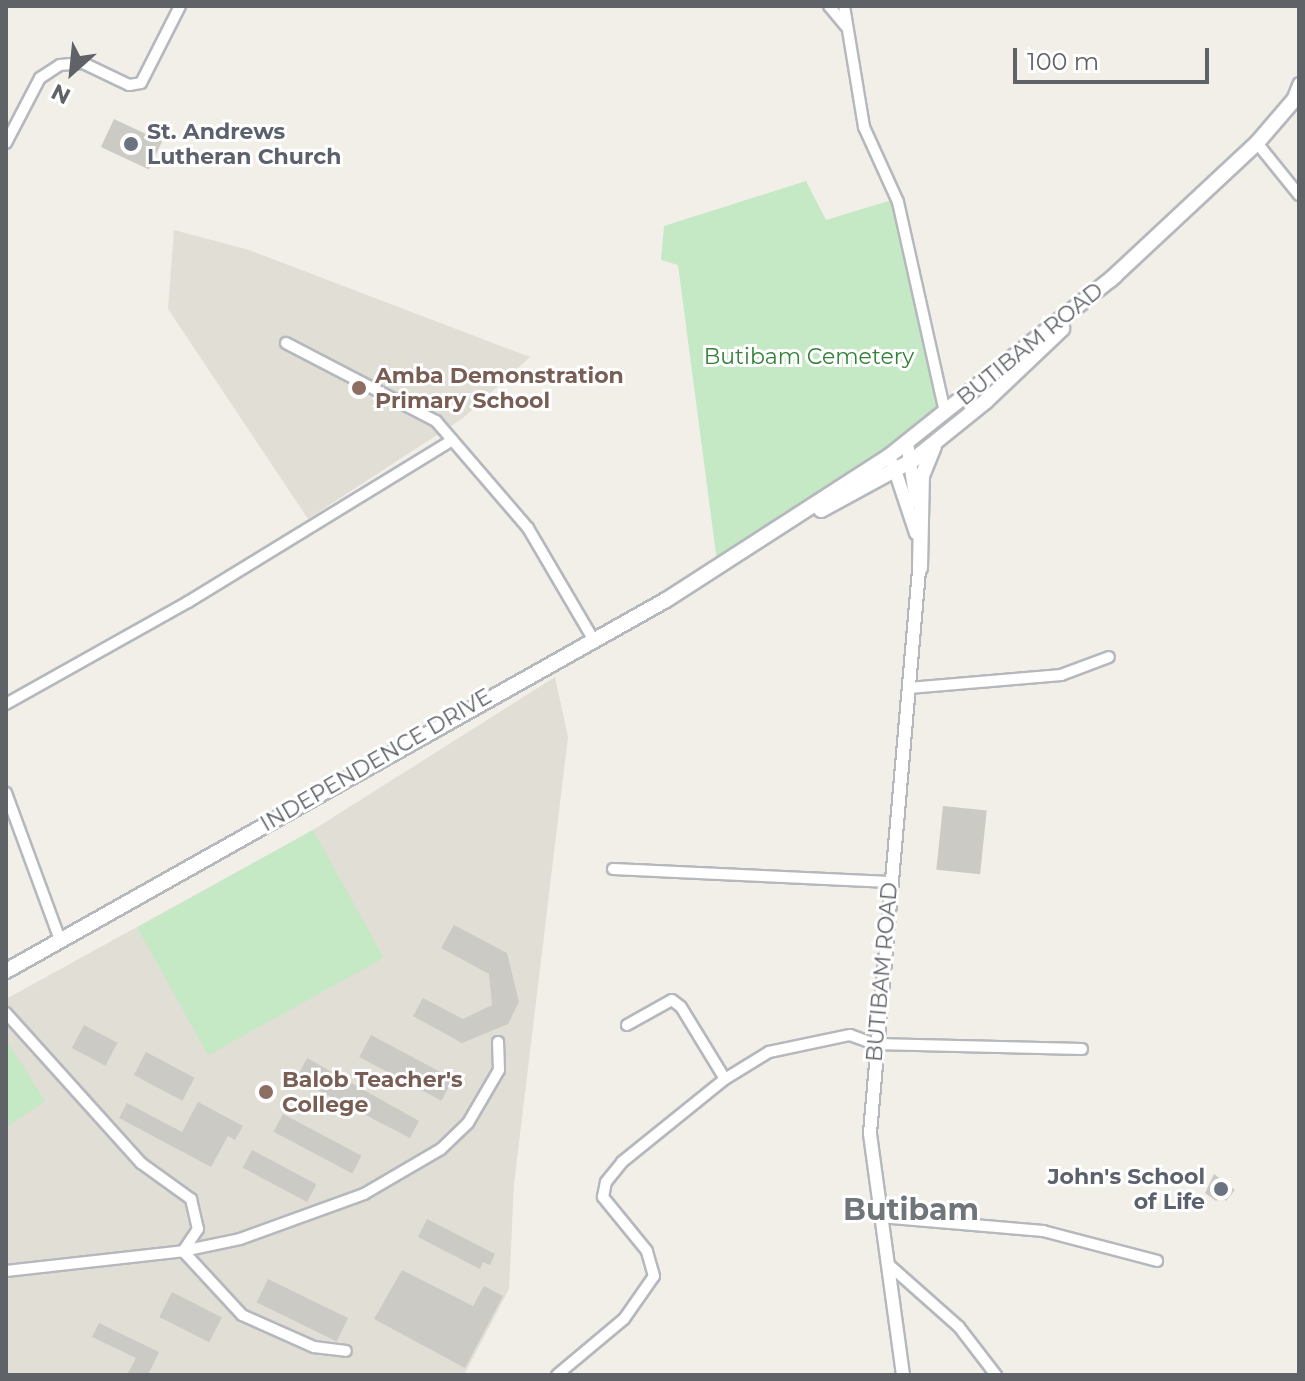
<!DOCTYPE html>
<style>
body{margin:0}
#map{position:relative;width:1305px;height:1381px;overflow:hidden;background:#f1efe8;font-family:Montserrat,sans-serif}
div>[style]{position:absolute}
[style*='--x']{left:calc(var(--x)*1px);top:calc(var(--y)*1px);width:calc(var(--w)*1px);rotate:calc(var(--a)*1deg)}
.education>*{inset:0;background:#e1ded6}
.green>*{inset:0;background:#c5e8c5;transform-origin:0 0}
.building>*{inset:0;background:#cccac5;transform-origin:0 0}
.roads{filter:drop-shadow(2px 0 #b5b8bc) drop-shadow(-2px 0 #b5b8bc) drop-shadow(0 2px #b5b8bc) drop-shadow(0 -2px #b5b8bc)}
.minor>*{height:10px;margin:-5px;padding:0 5px;transform-origin:5px;border-radius:5px;background:#fff}
.tertiary>*{height:12px;margin:-6px;padding:0 6px;transform-origin:6px;border-radius:6px;background:#fff}
.secondary>*{height:14px;margin:-7px;padding:0 7px;transform-origin:7px;border-radius:7px;background:#fff}
.dots>*{width:22px;height:22px;translate:-50% -50%;box-sizing:border-box;border:4px solid #fff;border-radius:50%}
span{translate:-50% -50%;white-space:nowrap;text-align:center;line-height:1.15;-webkit-text-stroke:6px #fff;paint-order:stroke}
.worship-label{font-size:22px;color:#5b616d;font-weight:700}
.left{translate:0 -50%;text-align:left}
.right{translate:-100% -50%;text-align:right}
.street-label{font-size:22px;color:#5f6368}
.park-label{font-size:22px;color:#348238}
.education-label{font-size:22px;color:#785e54;font-weight:700}
.district-label{font-size:30px;color:#70757a;font-weight:700}
.frame{position:absolute;inset:0;border:8px solid #5f6368;pointer-events:none}
.north{position:absolute;left:32px;top:32px;width:80px;height:80px;-webkit-text-stroke:6px #fff;paint-order:stroke;rotate:207deg;font-size:22px;font-weight:700;line-height:32px;text-align:center;color:#5f6368}
.north::after{content:'';display:block;margin:auto;width:28px;height:36px;background:#5f6368;clip-path:polygon(50% 0,100% 100%,50% 72%,0 100%)}
.scale{position:absolute;left:1013px;top:48px;width:196px;height:36px;box-sizing:border-box;border:4px solid #5f6368;border-top:0;padding-left:10px;font-size:24px;line-height:28px;white-space:nowrap;color:#5f6368;-webkit-text-stroke:6px #fff;paint-order:stroke}
</style>
<div id="map">
<div class="education">
<i style="clip-path:polygon(174px 230px,249px 250px,530px 357px,463px 418px,308px 519px,168px 309px)"></i>
<i style="clip-path:polygon(555px 677px,568px 737px,514px 1184px,509px 1289px,464px 1375px,6px 1375px,6px 999px,313px 830px)"></i>
</div>
<div class="green">
<i style="clip-path:polygon(806px 181px,826px 220px,892px 200px,945px 412px,718px 569px,678px 265px,661px 260px,664px 226px)"></i>
<i style="left:313px;top:830px;width:146px;height:201px;rotate:61deg"></i>
<i style="clip-path:polygon(6px 1039px,45px 1101px,6px 1127px)"></i>
</div>
<div class="building">
<i style="left:114px;top:119px;width:53px;height:31px;rotate:25deg"></i>
<i style="left:943px;top:806px;width:44px;height:64px;rotate:6deg"></i>
<i style="clip-path:polygon(454px 925px,507px 953px,519px 1002px,508px 1024px,462px 1043px,413px 1016px,423px 998px,463px 1019px,492px 1005px,489px 974px,441px 948px)"></i>
<i style="left:84px;top:1025px;width:38px;height:26px;rotate:28deg"></i>
<i style="left:371px;top:1035px;width:93px;height:25px;rotate:28deg"></i>
<i style="left:146px;top:1052px;width:55px;height:26px;rotate:28deg"></i>
<i style="clip-path:polygon(307px 1058px,419px 1121px,410px 1138px,296px 1079px)"></i>
<i style="clip-path:polygon(198px 1102px,243px 1126px,235px 1140px,228px 1136px,211px 1167px,119px 1118px,127px 1103px,182px 1132px)"></i>
<i style="left:283px;top:1114px;width:89px;height:20px;rotate:28deg"></i>
<i style="left:252px;top:1150px;width:73px;height:20px;rotate:28deg"></i>
<i style="clip-path:polygon(1214px 1174px,1235px 1190px,1226px 1201px,1221px 1196px,1216px 1201px,1205px 1193px)"></i>
<i style="clip-path:polygon(427px 1219px,495px 1254px,490px 1265px,483px 1262px,480px 1269px,418px 1237px)"></i>
<i style="clip-path:polygon(402px 1270px,473px 1306px,484px 1286px,503px 1296px,465px 1368px,374px 1319px)"></i>
<i style="left:268px;top:1279px;width:89px;height:26px;rotate:26deg"></i>
<i style="left:172px;top:1292px;width:56px;height:28px;rotate:27deg"></i>
<i style="clip-path:polygon(99px 1323px,159px 1352px,148px 1375px,127px 1375px,136px 1358px,92px 1337px)"></i>
</div>
<div class="roads">
<div class="minor">
<i style="--x:829;--y:6;--w:26;--a:50"></i>
<i style="--x:844;--y:6;--w:123;--a:80.6"></i>
<i style="--x:864;--y:127;--w:82;--a:65.6"></i>
<i style="--x:898;--y:202;--w:215;--a:77.4"></i>
<i style="--x:1292;--y:100;--w:18;--a:-68"></i>
<i style="--x:6;--y:143;--w:73;--a:-62.4"></i>
<i style="--x:40;--y:78;--w:24;--a:-33"></i>
<i style="--x:60;--y:65;--w:23;--a:-5"></i>
<i style="--x:83;--y:63;--w:51;--a:25.6"></i>
<i style="--x:129;--y:85;--w:12;--a:-9"></i>
<i style="--x:141;--y:83;--w:86;--a:-63.1"></i>
<i style="--x:1257;--y:143;--w:67;--a:51.1"></i>
<i style="--x:286;--y:343;--w:169;--a:27.5"></i>
<i style="--x:436;--y:421;--w:141;--a:49.3"></i>
<i style="--x:528;--y:528;--w:126;--a:59.6"></i>
<i style="--x:909;--y:688;--w:153;--a:-4.9"></i>
<i style="--x:1061;--y:675;--w:51;--a:-20.6"></i>
<i style="--x:6;--y:704;--w:209;--a:-29.3"></i>
<i style="--x:188;--y:602;--w:310;--a:-31.5"></i>
<i style="--x:6;--y:793;--w:157;--a:69.8"></i>
<i style="--x:613;--y:869;--w:277;--a:2.7"></i>
<i style="--x:6;--y:1013;--w:202;--a:48"></i>
<i style="--x:141;--y:1163;--w:62;--a:35.8"></i>
<i style="--x:191;--y:1199;--w:31;--a:77"></i>
<i style="--x:198;--y:1229;--w:25;--a:124"></i>
<i style="--x:627;--y:1025;--w:51;--a:-29.1"></i>
<i style="--x:672;--y:1000;--w:11;--a:38"></i>
<i style="--x:681;--y:1007;--w:84;--a:58.6"></i>
<i style="--x:880;--y:1217;--w:164;--a:4.9"></i>
<i style="--x:1043;--y:1231;--w:118;--a:14.7"></i>
<i style="--x:183;--y:1251;--w:87;--a:47.3"></i>
<i style="--x:242;--y:1315;--w:79;--a:24"></i>
<i style="--x:314;--y:1347;--w:32;--a:7"></i>
<i style="--x:888;--y:1264;--w:95;--a:41.6"></i>
<i style="--x:959;--y:1327;--w:61;--a:52.4"></i>
<i style="--x:6;--y:1271;--w:178;--a:-6.4"></i>
<i style="--x:183;--y:1251;--w:58;--a:-11.9"></i>
<i style="--x:240;--y:1239;--w:132;--a:-19.9"></i>
<i style="--x:364;--y:1194;--w:89;--a:-30.3"></i>
<i style="--x:441;--y:1149;--w:37;--a:-44"></i>
<i style="--x:468;--y:1123;--w:61;--a:-59.7"></i>
<i style="--x:499;--y:1070;--w:28;--a:-92"></i>
<i style="--x:557;--y:1375;--w:87;--a:-39.9"></i>
<i style="--x:624;--y:1319;--w:52;--a:-55.1"></i>
<i style="--x:654;--y:1276;--w:26;--a:-106"></i>
<i style="--x:647;--y:1251;--w:70;--a:-129.2"></i>
<i style="--x:603;--y:1197;--w:15;--a:-79"></i>
<i style="--x:606;--y:1182;--w:26;--a:-51"></i>
<i style="--x:622;--y:1162;--w:132;--a:-38.9"></i>
<i style="--x:725;--y:1079;--w:52;--a:-31.5"></i>
<i style="--x:769;--y:1052;--w:83;--a:-11.9"></i>
<i style="--x:850;--y:1035;--w:27;--a:20"></i>
<i style="--x:875;--y:1044;--w:207;--a:1.4"></i>
</div>
<div class="tertiary">
<i style="--x:907;--y:443;--w:59;--a:81.2"></i>
<i style="--x:893;--y:464;--w:73;--a:71.6"></i>
<i style="--x:903;--y:1375;--w:244;--a:-97.8"></i>
<i style="--x:870;--y:1133;--w:576;--a:-85.02"></i>
</div>
<div class="secondary">
<i style="--x:1110;--y:280;--w:201;--a:-43"></i>
<i style="--x:1257;--y:143;--w:65;--a:-49.4"></i>
<i style="--x:821;--y:510;--w:105;--a:-28.5"></i>
<i style="--x:913;--y:460;--w:94;--a:-38.9"></i>
<i style="--x:986;--y:401;--w:105;--a:-43.5"></i>
<i style="--x:920;--y:568;--w:92;--a:-88.8"></i>
<i style="--x:922;--y:476;--w:32;--a:-68"></i>
<i style="--x:6;--y:971;--w:757;--a:-29.34"></i>
<i style="--x:666;--y:600;--w:264;--a:-32.8"></i>
<i style="--x:888;--y:457;--w:290;--a:-38.6"></i>
</div>
</div>
<div class="dots">
<i style="left:131px;top:144px;background:#6b7280"></i>
<i style="left:359px;top:388px;background:#8d6e63"></i>
<i style="left:266px;top:1092px;background:#8d6e63"></i>
<i style="left:1221px;top:1189px;background:#6b7280"></i>
</div>
<div class="worship-label">
<span class="left" style="left:147px;top:144px">St. Andrews<br>Lutheran Church</span>
<span class="right" style="left:1205px;top:1189px">John's School<br>of Life</span>
</div>
<div class="street-label">
<span style="left:1030px;top:344px;rotate:-39deg">BUTIBAM ROAD</span>
<span style="left:376px;top:760px;rotate:-30deg">INDEPENDENCE DRIVE</span>
<span style="left:882px;top:972px;rotate:-85deg">BUTIBAM ROAD</span>
</div>
<div class="park-label">
<span style="left:809px;top:357px">Butibam Cemetery</span>
</div>
<div class="education-label">
<span class="left" style="left:375px;top:388px">Amba Demonstration<br>Primary School</span>
<span class="left" style="left:282px;top:1092px">Balob Teacher's<br>College</span>
</div>
<div class="district-label">
<span style="left:911px;top:1210px">Butibam</span>
</div>
<div class="frame"></div>
<div class="north">N</div>
<div class="scale">100 m</div>
</div>
